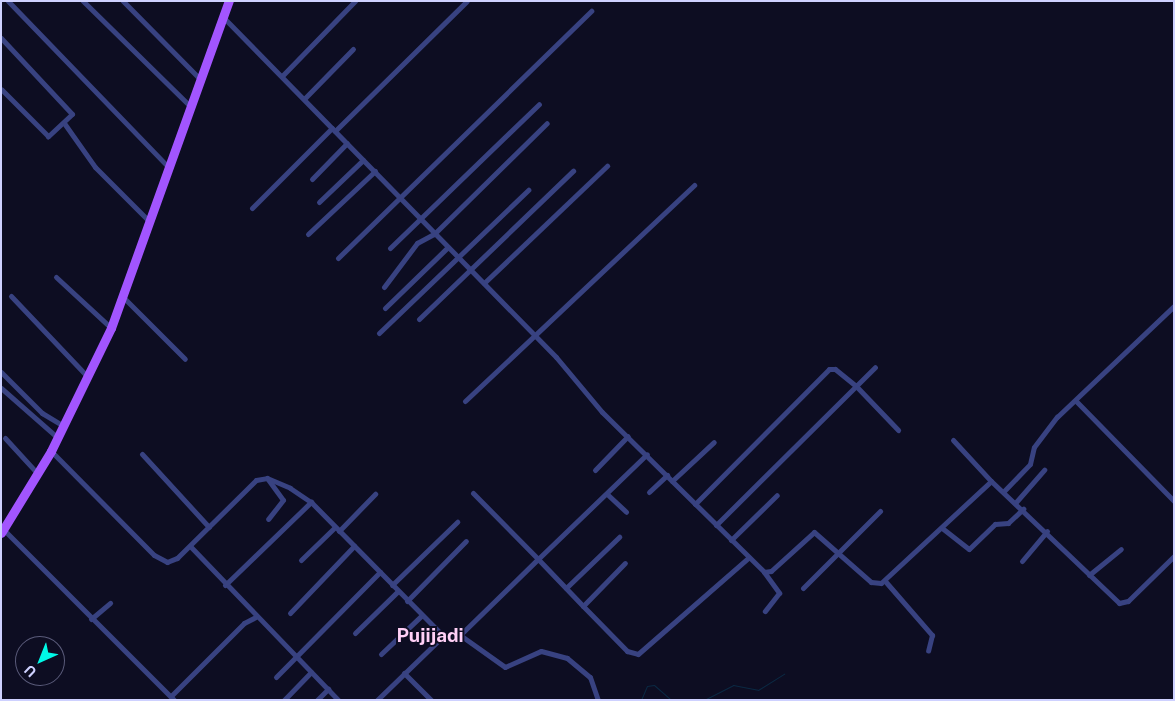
<!DOCTYPE html>
<style>
body{margin:0}
#map{position:relative;width:1175px;height:701px;overflow:hidden;background:#0d0d22;font-family:"Public Sans",sans-serif}
div>[style]{position:absolute}
[style*='--x']{left:calc(var(--x)*1px);top:calc(var(--y)*1px);width:calc(var(--w)*1px);rotate:calc(var(--a)*1deg)}
.stream>*{height:1px;margin:-0.5px;padding:0 0.5px;transform-origin:0.5px;border-radius:0.5px;background:#0b2943}
.minor>*{height:5px;margin:-2.5px;padding:0 2.5px;transform-origin:2.5px;border-radius:2.5px;background:#384281}
.primary>*{height:9px;margin:-4.5px;padding:0 4.5px;transform-origin:4.5px;border-radius:4.5px;background:#a255ff}
span{translate:-50% -50%;white-space:nowrap;text-align:center;line-height:1.15;-webkit-text-stroke:4px #0d0d22;paint-order:stroke}
.quarter-label{font-size:19px;color:#ffd0f6;font-weight:700}
.frame{position:absolute;inset:0;border:2px solid #ced1ff;pointer-events:none}
.north{position:absolute;left:15px;top:636px;width:50px;height:50px;box-sizing:border-box;background:#0d0d22;border:1px solid #5a5b7a;border-radius:50%;rotate:224deg;font-size:14px;font-weight:700;line-height:20px;text-align:center;color:#ced1ff}
.north::after{content:'';display:block;margin:auto;width:18px;height:22px;background:#00f9e6;clip-path:polygon(50% 0,100% 100%,50% 72%,0 100%)}
</style>
<div id="map">
<div class="stream">
<i style="--x:641;--y:700;--w:15;--a:-67"></i>
<i style="--x:647;--y:686;--w:7;--a:-8"></i>
<i style="--x:654;--y:685;--w:23;--a:41"></i>
<i style="--x:704;--y:700;--w:33;--a:-27"></i>
<i style="--x:733;--y:685;--w:25;--a:11"></i>
<i style="--x:758;--y:690;--w:31;--a:-32"></i>
</div>
<div class="minor">
<i style="--x:8;--y:1;--w:232;--a:46"></i>
<i style="--x:83;--y:1;--w:151;--a:44.5"></i>
<i style="--x:123;--y:1;--w:111;--a:45.4"></i>
<i style="--x:223;--y:17;--w:476;--a:45.6"></i>
<i style="--x:556;--y:357;--w:72;--a:50.1"></i>
<i style="--x:602;--y:412;--w:228;--a:44.6"></i>
<i style="--x:764;--y:572;--w:7;--a:-8"></i>
<i style="--x:771;--y:571;--w:58;--a:-42.2"></i>
<i style="--x:814;--y:532;--w:76;--a:41.3"></i>
<i style="--x:871;--y:582;--w:10;--a:6"></i>
<i style="--x:881;--y:583;--w:150;--a:-42.8"></i>
<i style="--x:991;--y:481;--w:177;--a:43.6"></i>
<i style="--x:1119;--y:603;--w:9;--a:-13"></i>
<i style="--x:1128;--y:601;--w:64;--a:-44.4"></i>
<i style="--x:1;--y:38;--w:104;--a:46.9"></i>
<i style="--x:72;--y:114;--w:33;--a:137"></i>
<i style="--x:48;--y:136;--w:66;--a:-135"></i>
<i style="--x:282;--y:76;--w:105;--a:-45.8"></i>
<i style="--x:304;--y:99;--w:70;--a:-45.6"></i>
<i style="--x:64;--y:123;--w:54;--a:54.8"></i>
<i style="--x:95;--y:167;--w:78;--a:45"></i>
<i style="--x:335;--y:131;--w:185;--a:-44.6"></i>
<i style="--x:312;--y:179;--w:50;--a:-45.8"></i>
<i style="--x:319;--y:202;--w:61;--a:-43.7"></i>
<i style="--x:252;--y:208;--w:113;--a:-45"></i>
<i style="--x:308;--y:234;--w:92;--a:-43.2"></i>
<i style="--x:390;--y:248;--w:207;--a:-44"></i>
<i style="--x:338;--y:258;--w:354;--a:-44.3"></i>
<i style="--x:56;--y:277;--w:75;--a:42.8"></i>
<i style="--x:484;--y:283;--w:170;--a:-43.6"></i>
<i style="--x:384;--y:287;--w:55;--a:-53.1"></i>
<i style="--x:417;--y:243;--w:19;--a:-28"></i>
<i style="--x:434;--y:234;--w:158;--a:-44.5"></i>
<i style="--x:11;--y:296;--w:112;--a:46.5"></i>
<i style="--x:124;--y:298;--w:86;--a:45"></i>
<i style="--x:385;--y:308;--w:86;--a:-44.1"></i>
<i style="--x:419;--y:319;--w:214;--a:-43.9"></i>
<i style="--x:379;--y:333;--w:207;--a:-43.8"></i>
<i style="--x:1;--y:372;--w:58;--a:45"></i>
<i style="--x:42;--y:413;--w:23;--a:31"></i>
<i style="--x:1;--y:388;--w:76;--a:41.3"></i>
<i style="--x:465;--y:401;--w:315;--a:-43.3"></i>
<i style="--x:1076;--y:401;--w:140;--a:45.6"></i>
<i style="--x:5;--y:438;--w:49;--a:47.5"></i>
<i style="--x:953;--y:440;--w:56;--a:47.2"></i>
<i style="--x:51;--y:451;--w:146;--a:45.3"></i>
<i style="--x:154;--y:555;--w:15;--a:28"></i>
<i style="--x:167;--y:562;--w:11;--a:-22"></i>
<i style="--x:177;--y:558;--w:111;--a:-44.6"></i>
<i style="--x:256;--y:480;--w:11;--a:-10"></i>
<i style="--x:267;--y:478;--w:25;--a:23"></i>
<i style="--x:290;--y:488;--w:25;--a:34"></i>
<i style="--x:311;--y:502;--w:188;--a:45.4"></i>
<i style="--x:443;--y:636;--w:17;--a:-3"></i>
<i style="--x:460;--y:635;--w:109;--a:-44.3"></i>
<i style="--x:538;--y:559;--w:65;--a:46.2"></i>
<i style="--x:583;--y:606;--w:60;--a:-45.7"></i>
<i style="--x:142;--y:454;--w:99;--a:47.5"></i>
<i style="--x:595;--y:470;--w:47;--a:-45.9"></i>
<i style="--x:267;--y:478;--w:27;--a:54"></i>
<i style="--x:283;--y:500;--w:24;--a:128"></i>
<i style="--x:672;--y:481;--w:57;--a:-42.9"></i>
<i style="--x:1004;--y:491;--w:37;--a:-46"></i>
<i style="--x:1030;--y:464;--w:17;--a:-77"></i>
<i style="--x:1034;--y:447;--w:38;--a:-53"></i>
<i style="--x:1057;--y:417;--w:161;--a:-43.5"></i>
<i style="--x:649;--y:492;--w:25;--a:-43"></i>
<i style="--x:473;--y:493;--w:93;--a:45.4"></i>
<i style="--x:538;--y:559;--w:151;--a:-43.9"></i>
<i style="--x:607;--y:494;--w:26;--a:43"></i>
<i style="--x:1016;--y:502;--w:43;--a:-48.8"></i>
<i style="--x:695;--y:504;--w:190;--a:-45.2"></i>
<i style="--x:829;--y:369;--w:6;--a:0"></i>
<i style="--x:835;--y:369;--w:27;--a:39"></i>
<i style="--x:856;--y:386;--w:61;--a:46.3"></i>
<i style="--x:716;--y:525;--w:224;--a:-44.8"></i>
<i style="--x:2;--y:528;--w:243;--a:45"></i>
<i style="--x:942;--y:528;--w:34;--a:38"></i>
<i style="--x:969;--y:549;--w:36;--a:-44"></i>
<i style="--x:995;--y:524;--w:13;--a:-4"></i>
<i style="--x:1008;--y:523;--w:21;--a:-43"></i>
<i style="--x:339;--y:531;--w:52;--a:-45.8"></i>
<i style="--x:731;--y:540;--w:64;--a:-44.4"></i>
<i style="--x:190;--y:546;--w:214;--a:46.1"></i>
<i style="--x:301;--y:560;--w:46;--a:-44.1"></i>
<i style="--x:1022;--y:561;--w:39;--a:-50"></i>
<i style="--x:764;--y:572;--w:26;--a:54"></i>
<i style="--x:779;--y:593;--w:23;--a:128"></i>
<i style="--x:1089;--y:575;--w:41;--a:-39.1"></i>
<i style="--x:885;--y:581;--w:72;--a:49"></i>
<i style="--x:932;--y:635;--w:16;--a:104"></i>
<i style="--x:225;--y:585;--w:120;--a:-44"></i>
<i style="--x:392;--y:585;--w:91;--a:-44.1"></i>
<i style="--x:566;--y:588;--w:74;--a:-43.9"></i>
<i style="--x:803;--y:588;--w:109;--a:-45"></i>
<i style="--x:407;--y:601;--w:84;--a:-45.5"></i>
<i style="--x:583;--y:606;--w:63;--a:45.6"></i>
<i style="--x:627;--y:651;--w:11;--a:15"></i>
<i style="--x:638;--y:654;--w:147;--a:-41.1"></i>
<i style="--x:290;--y:613;--w:93;--a:-46.3"></i>
<i style="--x:91;--y:619;--w:25;--a:-40"></i>
<i style="--x:355;--y:633;--w:60;--a:-44.3"></i>
<i style="--x:460;--y:635;--w:55;--a:35.4"></i>
<i style="--x:505;--y:667;--w:39;--a:-24"></i>
<i style="--x:541;--y:651;--w:27;--a:15"></i>
<i style="--x:567;--y:658;--w:30;--a:40"></i>
<i style="--x:590;--y:677;--w:24;--a:71"></i>
<i style="--x:381;--y:654;--w:55;--a:-43.5"></i>
<i style="--x:404;--y:673;--w:38;--a:45"></i>
<i style="--x:276;--y:677;--w:148;--a:-45.3"></i>
<i style="--x:171;--y:696;--w:103;--a:-45"></i>
<i style="--x:244;--y:623;--w:13;--a:-27"></i>
<i style="--x:284;--y:700;--w:39;--a:-46"></i>
<i style="--x:317;--y:700;--w:16;--a:-45"></i>
<i style="--x:377;--y:700;--w:92;--a:-44.1"></i>
</div>
<div class="primary">
<i style="--x:1;--y:533;--w:96;--a:-58.6"></i>
<i style="--x:51;--y:451;--w:137;--a:-64"></i>
<i style="--x:111;--y:328;--w:348;--a:-70.2"></i>
</div>
<div class="quarter-label">
<span style="left:430px;top:636px">Pujijadi</span>
</div>
<div class="frame"></div>
<div class="north">U</div>
</div>
